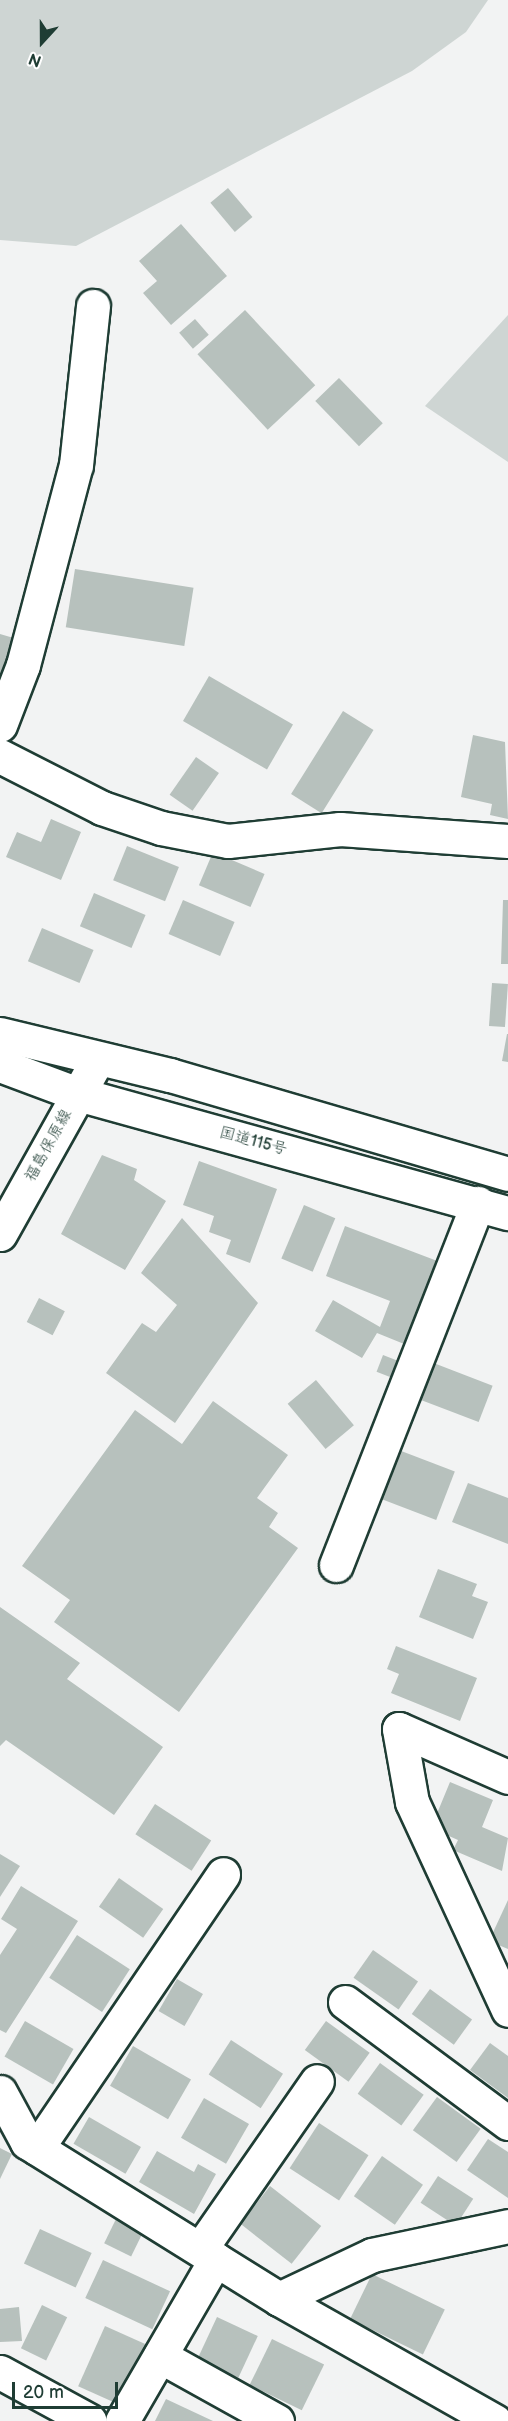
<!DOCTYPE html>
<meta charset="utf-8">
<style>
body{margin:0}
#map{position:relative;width:508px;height:2421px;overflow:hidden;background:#f2f3f3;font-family:"Balsamiq Sans","Klee One",sans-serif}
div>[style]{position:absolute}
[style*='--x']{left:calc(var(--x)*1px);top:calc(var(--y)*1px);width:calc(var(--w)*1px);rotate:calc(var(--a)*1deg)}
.green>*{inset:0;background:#ced5d3}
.building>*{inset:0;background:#b7c1bd;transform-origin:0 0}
.roads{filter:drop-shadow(2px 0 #1f3d34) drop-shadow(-2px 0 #1f3d34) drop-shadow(0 2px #1f3d34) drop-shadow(0 -2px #1f3d34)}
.minor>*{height:33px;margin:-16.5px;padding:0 16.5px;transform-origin:16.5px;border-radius:16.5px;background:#fff}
.major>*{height:33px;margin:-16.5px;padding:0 16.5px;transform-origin:16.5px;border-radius:16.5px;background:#fff}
.highway>*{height:33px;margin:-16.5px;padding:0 16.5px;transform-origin:16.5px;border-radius:16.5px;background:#fff}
span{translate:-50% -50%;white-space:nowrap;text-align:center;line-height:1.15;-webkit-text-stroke:5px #fff;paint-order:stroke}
.street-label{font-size:16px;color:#1f3d34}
.north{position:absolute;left:12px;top:12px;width:60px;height:60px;-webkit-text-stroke:4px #fff;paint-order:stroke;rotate:201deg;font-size:16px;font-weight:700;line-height:24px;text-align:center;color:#1f3d34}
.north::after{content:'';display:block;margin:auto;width:21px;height:27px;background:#1f3d34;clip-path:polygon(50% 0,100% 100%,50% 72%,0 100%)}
.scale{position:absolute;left:12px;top:2382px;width:106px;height:27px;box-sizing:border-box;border:3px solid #1f3d34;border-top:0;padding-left:8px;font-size:18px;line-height:21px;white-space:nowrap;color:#1f3d34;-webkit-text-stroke:4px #fff;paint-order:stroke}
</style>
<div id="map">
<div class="green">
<i style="clip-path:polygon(0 0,488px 0,466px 32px,412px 71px,76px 246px,0 240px)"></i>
<i style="clip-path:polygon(508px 315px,508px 462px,425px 406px)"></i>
</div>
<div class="building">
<i style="left:228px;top:188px;width:38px;height:23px;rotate:50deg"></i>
<i style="clip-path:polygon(181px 224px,227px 276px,171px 325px,143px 293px,157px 281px,139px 261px)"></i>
<i style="left:245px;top:310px;width:103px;height:65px;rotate:47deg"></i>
<i style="left:195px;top:319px;width:21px;height:21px;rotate:49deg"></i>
<i style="left:339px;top:378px;width:63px;height:33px;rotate:46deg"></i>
<i style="left:75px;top:569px;width:120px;height:59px;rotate:9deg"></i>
<i style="clip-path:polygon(0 634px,17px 639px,0 686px)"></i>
<i style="left:209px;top:676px;width:97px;height:52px;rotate:30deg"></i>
<i style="left:343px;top:711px;width:36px;height:98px;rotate:32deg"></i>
<i style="clip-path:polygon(473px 735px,505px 742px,508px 819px,490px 815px,492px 804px,461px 797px)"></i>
<i style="left:196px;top:757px;width:28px;height:46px;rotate:35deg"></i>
<i style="clip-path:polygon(51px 819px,81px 832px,61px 880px,6px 857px,17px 832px,41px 842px)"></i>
<i style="left:127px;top:846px;width:56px;height:37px;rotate:22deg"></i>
<i style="left:213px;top:852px;width:56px;height:36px;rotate:23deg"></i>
<i style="left:94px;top:893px;width:56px;height:36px;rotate:23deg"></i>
<i style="left:183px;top:900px;width:56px;height:37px;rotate:23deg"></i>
<i style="clip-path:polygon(503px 900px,508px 900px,508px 964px,501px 964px)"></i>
<i style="left:42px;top:928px;width:56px;height:36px;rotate:23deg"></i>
<i style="left:492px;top:983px;width:16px;height:43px;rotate:4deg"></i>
<i style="clip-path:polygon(507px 1034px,508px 1034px,508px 1062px,502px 1061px)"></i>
<i style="clip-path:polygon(102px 1155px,137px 1169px,134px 1180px,166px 1201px,125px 1270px,61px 1234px)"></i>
<i style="clip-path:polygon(199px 1161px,277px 1189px,250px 1263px,226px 1254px,231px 1240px,209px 1232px,214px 1216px,183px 1205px)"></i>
<i style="left:304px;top:1205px;width:34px;height:58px;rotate:23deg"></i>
<i style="clip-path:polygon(182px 1218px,258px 1303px,175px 1423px,106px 1373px,142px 1323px,156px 1332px,177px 1305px,141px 1273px)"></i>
<i style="clip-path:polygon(345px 1226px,440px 1262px,409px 1346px,377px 1333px,362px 1358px,315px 1331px,333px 1300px,380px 1327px,390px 1301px,326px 1276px)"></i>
<i style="left:39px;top:1298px;width:29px;height:27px;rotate:27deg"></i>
<i style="left:383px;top:1355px;width:22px;height:18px;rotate:21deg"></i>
<i style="left:431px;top:1362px;width:66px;height:39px;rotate:21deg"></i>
<i style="left:316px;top:1380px;width:59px;height:37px;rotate:50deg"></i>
<i style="clip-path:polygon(213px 1401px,288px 1455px,257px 1498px,278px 1513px,269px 1527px,298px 1548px,179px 1712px,54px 1622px,70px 1600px,22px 1566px,135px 1410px,182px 1444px)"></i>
<i style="left:396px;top:1449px;width:63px;height:52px;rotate:21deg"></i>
<i style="clip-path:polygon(468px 1483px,508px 1498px,508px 1544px,452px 1522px)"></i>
<i style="clip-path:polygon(438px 1569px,477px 1584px,472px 1596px,488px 1602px,473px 1639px,419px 1617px)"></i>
<i style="clip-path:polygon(0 1607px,80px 1663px,67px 1679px,163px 1747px,114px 1815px,6px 1740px,0 1746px)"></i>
<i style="clip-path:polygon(396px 1646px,477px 1678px,460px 1721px,391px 1693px,399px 1674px,387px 1669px)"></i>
<i style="clip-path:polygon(450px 1782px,493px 1800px,482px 1827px,508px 1838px,502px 1871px,453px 1850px,458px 1840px,431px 1828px)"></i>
<i style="left:155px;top:1804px;width:67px;height:36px;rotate:33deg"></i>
<i style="clip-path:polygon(0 1854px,20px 1866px,0 1897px)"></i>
<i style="left:119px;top:1878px;width:54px;height:35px;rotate:35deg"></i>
<i style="clip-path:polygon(21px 1886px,78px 1921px,6px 2033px,0 2030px,0 1955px,17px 1929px,1px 1919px)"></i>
<i style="clip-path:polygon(508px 1900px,508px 1949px,489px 1941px)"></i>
<i style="left:77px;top:1935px;width:63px;height:51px;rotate:33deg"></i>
<i style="left:373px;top:1950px;width:55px;height:34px;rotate:35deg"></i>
<i style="left:177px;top:1979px;width:30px;height:37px;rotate:30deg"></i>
<i style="left:430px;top:1989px;width:52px;height:31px;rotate:36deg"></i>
<i style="left:25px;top:2021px;width:56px;height:41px;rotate:30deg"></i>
<i style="left:326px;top:2021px;width:54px;height:36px;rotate:36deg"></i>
<i style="left:231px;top:2040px;width:62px;height:41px;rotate:33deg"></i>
<i style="clip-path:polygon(490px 2043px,508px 2056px,508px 2098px,470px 2070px)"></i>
<i style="left:133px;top:2046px;width:67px;height:46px;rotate:30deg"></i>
<i style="left:380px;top:2063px;width:54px;height:38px;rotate:36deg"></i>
<i style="left:437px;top:2097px;width:54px;height:41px;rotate:36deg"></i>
<i style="left:204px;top:2098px;width:52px;height:46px;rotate:30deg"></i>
<i style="left:89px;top:2117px;width:60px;height:31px;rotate:30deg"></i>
<i style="left:319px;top:2123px;width:59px;height:54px;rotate:33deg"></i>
<i style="clip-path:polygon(488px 2139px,508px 2152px,508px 2198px,467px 2170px)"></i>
<i style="clip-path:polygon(0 2148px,12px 2154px,0 2179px)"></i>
<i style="clip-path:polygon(157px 2151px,194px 2172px,198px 2164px,216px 2174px,194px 2214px,139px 2182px)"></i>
<i style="left:382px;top:2156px;width:50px;height:49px;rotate:35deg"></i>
<i style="left:438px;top:2176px;width:42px;height:32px;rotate:33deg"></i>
<i style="left:270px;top:2186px;width:65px;height:48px;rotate:38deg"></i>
<i style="left:116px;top:2219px;width:30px;height:27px;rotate:26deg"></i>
<i style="left:40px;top:2229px;width:57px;height:38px;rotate:25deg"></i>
<i style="left:103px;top:2260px;width:74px;height:42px;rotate:25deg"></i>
<i style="left:372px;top:2274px;width:81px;height:50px;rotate:26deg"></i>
<i style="left:42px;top:2305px;width:28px;height:48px;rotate:26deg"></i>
<i style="clip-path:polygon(19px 2307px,22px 2341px,0 2342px,0 2309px)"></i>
<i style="left:217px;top:2317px;width:45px;height:46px;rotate:25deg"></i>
<i style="left:105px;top:2326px;width:44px;height:66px;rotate:24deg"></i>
<i style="left:272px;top:2339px;width:58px;height:51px;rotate:26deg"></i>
<i style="clip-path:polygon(166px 2399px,213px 2421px,155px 2421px)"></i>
</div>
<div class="roads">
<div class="minor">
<i style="--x:0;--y:725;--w:64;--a:-69"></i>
<i style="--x:23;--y:665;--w:207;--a:-75.2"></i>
<i style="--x:76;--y:465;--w:160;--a:-83.9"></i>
<i style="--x:0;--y:756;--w:114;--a:27"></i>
<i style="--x:102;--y:808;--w:62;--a:18.7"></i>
<i style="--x:161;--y:828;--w:68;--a:11"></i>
<i style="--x:228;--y:841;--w:113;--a:-6.1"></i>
<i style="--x:340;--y:829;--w:168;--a:4.1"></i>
<i style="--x:336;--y:1565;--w:389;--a:-68.6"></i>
<i style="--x:508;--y:1777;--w:119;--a:-156.2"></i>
<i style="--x:399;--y:1729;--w:74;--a:79.9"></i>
<i style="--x:412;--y:1802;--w:229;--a:65.2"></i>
<i style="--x:345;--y:2002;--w:203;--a:36.6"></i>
<i style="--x:0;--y:2092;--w:57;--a:61.6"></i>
<i style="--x:27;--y:2142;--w:297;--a:31.9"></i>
<i style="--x:279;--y:2299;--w:248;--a:29.5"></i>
<i style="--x:37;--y:2148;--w:331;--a:-55.8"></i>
<i style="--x:201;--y:2248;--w:203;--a:-55.2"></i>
<i style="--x:279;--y:2299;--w:103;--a:-25.3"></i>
<i style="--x:372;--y:2255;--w:139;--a:-12"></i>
<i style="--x:160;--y:2356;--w:134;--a:29.1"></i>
<i style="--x:0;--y:2372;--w:102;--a:28.6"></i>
<i style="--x:122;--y:2421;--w:187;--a:-59.9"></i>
</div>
<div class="major">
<i style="--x:0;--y:1234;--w:201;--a:-60.8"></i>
</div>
<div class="highway">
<i style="--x:0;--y:1034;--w:175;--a:13.6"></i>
<i style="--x:170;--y:1075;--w:352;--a:16.3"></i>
<i style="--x:0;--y:1065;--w:83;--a:20.4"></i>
<i style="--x:78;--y:1094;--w:446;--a:15.5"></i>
</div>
</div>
<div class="street-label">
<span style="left:253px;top:1142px;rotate:15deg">国道115号</span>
<span style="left:49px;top:1146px;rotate:-61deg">福島保原線</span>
</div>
<div class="north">N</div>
<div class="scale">20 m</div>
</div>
